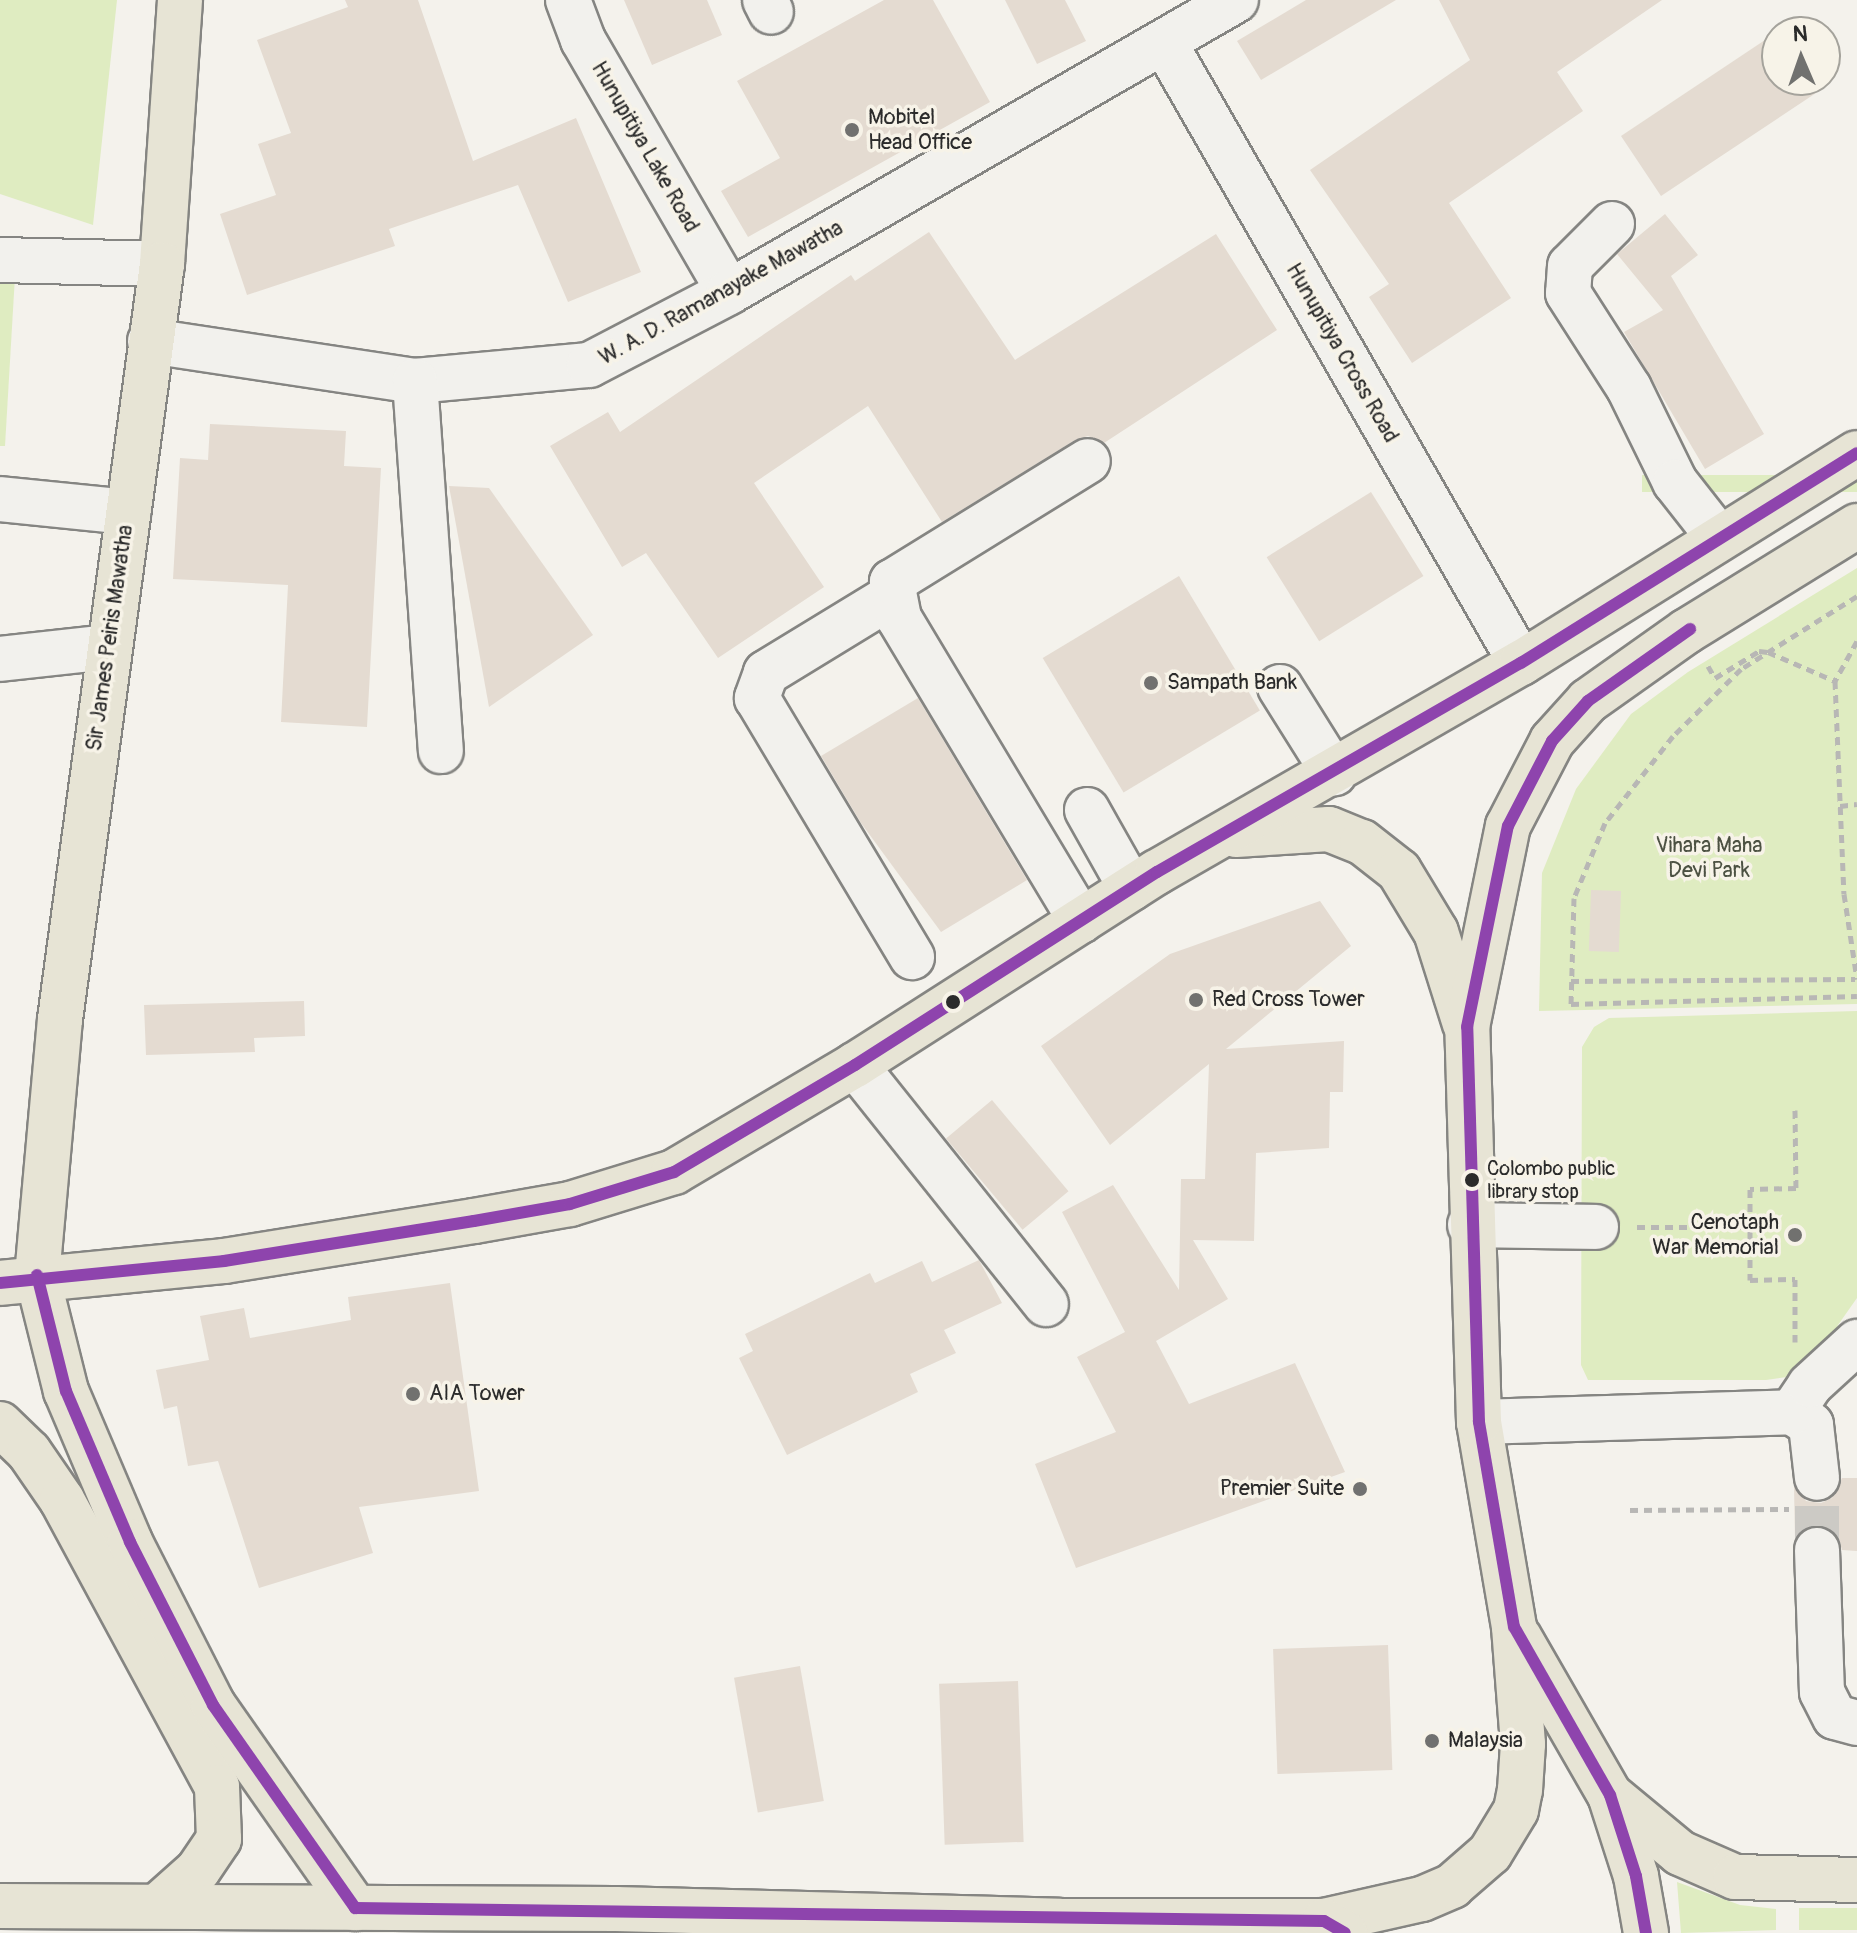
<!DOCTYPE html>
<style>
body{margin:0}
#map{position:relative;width:1857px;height:1933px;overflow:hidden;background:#f4f2ec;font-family:Pangolin,sans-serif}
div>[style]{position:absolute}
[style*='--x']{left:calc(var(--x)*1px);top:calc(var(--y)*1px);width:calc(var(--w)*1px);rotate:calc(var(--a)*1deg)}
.green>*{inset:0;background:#dfecc1;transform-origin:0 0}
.building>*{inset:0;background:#e4dbd1;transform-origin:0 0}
.minor-tunnel>*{height:44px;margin-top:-22px;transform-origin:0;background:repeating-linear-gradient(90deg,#cccac5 0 44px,transparent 0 66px)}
.path>*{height:5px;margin-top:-2.5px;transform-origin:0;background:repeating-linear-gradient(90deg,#b8b7b5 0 8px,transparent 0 14px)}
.roads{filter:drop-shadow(2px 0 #858582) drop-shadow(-2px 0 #858582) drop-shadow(0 2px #858582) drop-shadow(0 -2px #858582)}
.minor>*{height:44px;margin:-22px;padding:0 22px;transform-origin:22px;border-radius:22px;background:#f2f1ed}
.major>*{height:44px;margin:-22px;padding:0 22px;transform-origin:22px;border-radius:22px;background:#e7e4d5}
.highway>*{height:44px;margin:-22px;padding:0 22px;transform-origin:22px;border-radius:22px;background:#e7e4d5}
.bus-1>*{height:12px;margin:-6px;padding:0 6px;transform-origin:6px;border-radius:6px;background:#8e44ad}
.dots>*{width:22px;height:22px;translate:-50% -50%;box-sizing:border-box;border:4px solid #f7f3e8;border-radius:50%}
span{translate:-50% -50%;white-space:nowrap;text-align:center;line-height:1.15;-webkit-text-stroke:7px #f7f3e8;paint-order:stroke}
.bus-label{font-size:20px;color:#2b2b2b}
.left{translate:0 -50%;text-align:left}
.poi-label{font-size:22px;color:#2b2b2b}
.right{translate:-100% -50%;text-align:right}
.street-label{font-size:22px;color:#2b2b2b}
.park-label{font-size:22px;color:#4c5142}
.north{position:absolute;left:1761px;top:16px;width:80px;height:80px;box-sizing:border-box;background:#f7f3e8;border:2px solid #a5a39c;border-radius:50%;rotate:358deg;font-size:22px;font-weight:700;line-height:32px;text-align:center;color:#2b2b2b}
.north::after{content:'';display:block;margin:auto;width:28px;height:36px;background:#71716f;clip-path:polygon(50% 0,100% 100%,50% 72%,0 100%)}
</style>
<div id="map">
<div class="green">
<i style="clip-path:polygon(0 0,117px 0,93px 225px,0 194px)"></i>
<i style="clip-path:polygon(0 276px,15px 276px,5px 446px,0 446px)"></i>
<i style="left:1857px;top:475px;width:17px;height:215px;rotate:90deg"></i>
<i style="clip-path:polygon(1857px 568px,1857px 1004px,1539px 1011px,1542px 873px,1576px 789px,1631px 714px,1688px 672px)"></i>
<i style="clip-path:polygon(1857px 1011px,1857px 1298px,1838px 1325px,1829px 1358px,1807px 1374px,1766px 1380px,1588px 1380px,1581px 1365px,1582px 1047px,1594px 1027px,1609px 1018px)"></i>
<i style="clip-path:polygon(1677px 1882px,1740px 1905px,1776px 1909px,1776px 1930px,1681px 1933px)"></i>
<i style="left:1799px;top:1908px;width:58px;height:22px"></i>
</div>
<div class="building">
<i style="clip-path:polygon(345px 0,418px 0,473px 161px,576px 118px,641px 272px,568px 302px,518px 185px,389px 229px,395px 246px,247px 295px,220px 214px,276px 195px,258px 144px,291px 133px,257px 40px,348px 7px)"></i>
<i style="clip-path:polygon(624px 0,707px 0,722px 35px,652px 65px)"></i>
<i style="clip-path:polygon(884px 0,933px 0,990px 102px,748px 237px,721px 191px,780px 158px,737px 81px)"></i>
<i style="clip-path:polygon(1005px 0,1065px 0,1086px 41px,1037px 64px)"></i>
<i style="clip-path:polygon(1306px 0,1396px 0,1261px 80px,1237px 41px)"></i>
<i style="clip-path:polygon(1439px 0,1662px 0,1557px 72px,1583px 111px,1449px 203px,1511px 298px,1412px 363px,1369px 297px,1389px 284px,1310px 170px,1470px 60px)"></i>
<i style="clip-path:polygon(1777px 32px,1777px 80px,1816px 80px,1822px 89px,1661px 196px,1621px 136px)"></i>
<i style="clip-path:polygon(1665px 214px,1698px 255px,1671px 276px,1764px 434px,1705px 469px,1624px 332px,1663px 310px,1617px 254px)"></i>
<i style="clip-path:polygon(929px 232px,1015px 360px,1216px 234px,1277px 330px,1104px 443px,1088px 436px,1075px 440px,942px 522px,868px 406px,754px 483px,824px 587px,718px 658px,646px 553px,622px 567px,550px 446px,608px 412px,620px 432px,851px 275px,855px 281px)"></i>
<i style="clip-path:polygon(210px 424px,346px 431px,344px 466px,381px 468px,367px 727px,281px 722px,288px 585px,173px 579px,180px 458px,208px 460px)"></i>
<i style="clip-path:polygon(449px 486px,489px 488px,593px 635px,489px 707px)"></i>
<i style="left:1371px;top:492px;width:99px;height:123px;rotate:58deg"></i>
<i style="left:1179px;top:576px;width:157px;height:159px;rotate:59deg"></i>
<i style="clip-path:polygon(918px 698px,1027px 880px,941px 932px,861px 823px,821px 756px)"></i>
<i style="left:1591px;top:890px;width:30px;height:61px;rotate:2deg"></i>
<i style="clip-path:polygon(1320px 901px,1351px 946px,1226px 1049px,1344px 1041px,1343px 1092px,1330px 1092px,1329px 1148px,1256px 1153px,1254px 1241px,1193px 1240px,1228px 1299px,1156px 1341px,1189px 1404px,1295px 1363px,1345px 1472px,1076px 1568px,1035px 1464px,1116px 1432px,1077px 1357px,1125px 1332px,1062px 1212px,1113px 1185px,1179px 1290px,1181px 1179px,1205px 1179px,1209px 1064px,1110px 1145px,1041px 1046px,1170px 954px)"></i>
<i style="clip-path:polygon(304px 1001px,305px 1036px,254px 1038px,255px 1052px,146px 1055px,144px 1005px)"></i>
<i style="left:992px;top:1100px;width:119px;height:60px;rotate:50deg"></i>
<i style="clip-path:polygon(979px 1260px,1002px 1303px,944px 1330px,956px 1353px,910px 1374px,918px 1392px,787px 1455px,739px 1358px,753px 1351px,745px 1334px,870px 1273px,875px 1283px,922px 1261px,932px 1282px)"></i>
<i style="clip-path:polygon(450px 1283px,479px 1491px,359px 1507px,373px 1553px,259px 1588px,218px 1461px,188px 1466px,177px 1406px,164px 1409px,156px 1370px,209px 1360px,200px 1316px,244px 1308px,250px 1338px,351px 1320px,348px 1297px)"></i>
<i style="clip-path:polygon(1842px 1478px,1857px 1478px,1857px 1551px,1842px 1550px,1838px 1536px,1817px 1525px,1795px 1540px,1794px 1486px,1806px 1501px,1821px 1503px,1832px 1498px)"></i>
<i style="left:1388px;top:1645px;width:125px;height:115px;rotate:88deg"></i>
<i style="left:800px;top:1666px;width:137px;height:67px;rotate:80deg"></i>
<i style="left:1018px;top:1681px;width:161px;height:79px;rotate:88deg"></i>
</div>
<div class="minor-tunnel">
<i style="--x:1817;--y:1550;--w:72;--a:-90"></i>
</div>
<div class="path">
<i style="--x:1857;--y:596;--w:137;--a:147.8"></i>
<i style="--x:1741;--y:669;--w:95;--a:135.4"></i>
<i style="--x:1673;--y:736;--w:110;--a:128"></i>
<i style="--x:1605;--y:823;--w:81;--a:112.5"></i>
<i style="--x:1574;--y:898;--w:106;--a:91.6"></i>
<i style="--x:1571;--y:1004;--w:286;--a:-1.6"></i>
<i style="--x:1857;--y:641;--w:46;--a:118.8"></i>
<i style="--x:1835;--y:681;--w:213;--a:87.6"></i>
<i style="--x:1844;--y:894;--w:86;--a:81.3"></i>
<i style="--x:1708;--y:666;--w:14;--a:60"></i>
<i style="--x:1715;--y:678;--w:52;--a:-31.5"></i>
<i style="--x:1759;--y:651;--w:9;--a:6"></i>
<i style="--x:1768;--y:652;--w:73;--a:23.4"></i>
<i style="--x:1840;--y:806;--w:17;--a:-7"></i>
<i style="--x:1571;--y:981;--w:284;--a:-0.4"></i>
<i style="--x:1795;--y:1110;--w:78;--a:89.3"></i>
<i style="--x:1796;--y:1188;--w:46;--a:178.8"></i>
<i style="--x:1750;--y:1189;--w:91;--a:90"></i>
<i style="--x:1750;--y:1280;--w:45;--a:-1.3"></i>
<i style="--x:1795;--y:1279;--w:63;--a:90"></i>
<i style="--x:1637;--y:1227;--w:113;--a:0"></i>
<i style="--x:1630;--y:1510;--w:159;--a:-0.4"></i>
</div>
<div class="roads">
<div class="minor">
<i style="--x:568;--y:0;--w:43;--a:69.4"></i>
<i style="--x:583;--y:40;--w:291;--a:59.9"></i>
<i style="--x:765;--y:0;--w:13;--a:63"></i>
<i style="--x:1164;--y:42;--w:716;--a:60.11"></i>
<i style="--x:1612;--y:224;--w:59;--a:135"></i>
<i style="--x:1570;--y:266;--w:27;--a:94"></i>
<i style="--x:1568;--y:293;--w:113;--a:57.3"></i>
<i style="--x:1629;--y:388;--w:105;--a:63.9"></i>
<i style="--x:1675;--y:482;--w:71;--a:51.8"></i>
<i style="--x:0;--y:260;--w:162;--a:1.4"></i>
<i style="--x:150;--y:341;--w:268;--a:8.6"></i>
<i style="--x:415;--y:381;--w:175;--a:-5.3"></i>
<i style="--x:589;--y:365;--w:158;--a:-27.5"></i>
<i style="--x:729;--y:292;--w:585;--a:-29.94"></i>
<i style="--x:415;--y:381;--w:371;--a:86"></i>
<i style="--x:0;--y:499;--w:129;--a:5.8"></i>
<i style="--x:892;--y:596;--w:148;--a:148.6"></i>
<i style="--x:766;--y:673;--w:27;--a:110"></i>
<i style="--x:757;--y:698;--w:302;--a:59.1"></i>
<i style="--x:0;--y:659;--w:109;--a:-6.3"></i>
<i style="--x:1280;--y:687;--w:102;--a:57.9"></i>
<i style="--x:1087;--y:810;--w:90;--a:60.6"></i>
<i style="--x:1081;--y:921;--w:353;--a:-121"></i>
<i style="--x:899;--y:618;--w:37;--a:-101"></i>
<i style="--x:892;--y:582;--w:230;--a:-31.7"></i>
<i style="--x:855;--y:1065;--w:306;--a:51.4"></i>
<i style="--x:1470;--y:1225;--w:126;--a:0.9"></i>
<i style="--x:1792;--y:1412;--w:23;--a:34"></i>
<i style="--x:1811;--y:1425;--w:53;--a:83.5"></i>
<i style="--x:1479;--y:1422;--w:313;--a:-1.8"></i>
<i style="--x:1792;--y:1412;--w:32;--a:-56"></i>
<i style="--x:1810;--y:1385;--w:64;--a:-42.5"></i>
<i style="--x:1817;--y:1550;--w:142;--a:88"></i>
<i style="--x:1822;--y:1692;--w:28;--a:63"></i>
<i style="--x:1835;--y:1717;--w:23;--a:15"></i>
</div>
<div class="major">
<i style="--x:1236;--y:835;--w:93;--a:-3.7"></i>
<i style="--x:1329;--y:829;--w:35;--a:22"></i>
<i style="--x:1362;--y:842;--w:47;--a:38.1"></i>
<i style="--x:1399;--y:871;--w:71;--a:58.8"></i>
<i style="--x:1436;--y:932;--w:96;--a:72.5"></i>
<i style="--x:0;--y:1283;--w:225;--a:-5.6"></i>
<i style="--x:224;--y:1261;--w:253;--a:-9.1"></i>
<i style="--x:474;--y:1221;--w:97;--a:-10"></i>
<i style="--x:570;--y:1204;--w:109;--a:-17.1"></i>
<i style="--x:674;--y:1172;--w:210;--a:-30.6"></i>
<i style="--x:855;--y:1065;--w:358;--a:-32.6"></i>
<i style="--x:1157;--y:872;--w:420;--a:-29.9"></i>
<i style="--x:1521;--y:663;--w:396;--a:-32"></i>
<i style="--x:0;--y:1424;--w:40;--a:44"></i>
<i style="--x:29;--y:1452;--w:58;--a:55.5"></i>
<i style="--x:62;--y:1500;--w:326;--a:61.6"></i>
<i style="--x:217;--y:1787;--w:52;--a:87.8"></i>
<i style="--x:219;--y:1839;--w:37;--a:124"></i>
<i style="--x:198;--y:1870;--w:52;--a:138.1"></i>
<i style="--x:1519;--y:1637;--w:182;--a:60.1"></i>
<i style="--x:1610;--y:1795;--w:85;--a:72.2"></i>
<i style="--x:1636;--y:1876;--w:58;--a:80"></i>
<i style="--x:1324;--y:1921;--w:100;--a:-12.7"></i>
<i style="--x:1422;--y:1899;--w:33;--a:-23"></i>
<i style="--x:1452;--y:1886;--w:50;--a:-41"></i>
<i style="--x:1490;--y:1853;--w:50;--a:-58.8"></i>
<i style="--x:1516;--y:1810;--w:20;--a:-79"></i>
<i style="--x:1520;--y:1790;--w:46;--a:-86.3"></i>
<i style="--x:1523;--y:1744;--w:117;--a:-94.4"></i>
<i style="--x:1514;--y:1627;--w:208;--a:-99.7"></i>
<i style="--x:1479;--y:1422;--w:395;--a:-91.7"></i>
<i style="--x:1467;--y:1027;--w:205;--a:-78.5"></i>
<i style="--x:1508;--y:826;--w:96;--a:-62.6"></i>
<i style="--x:1552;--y:741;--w:54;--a:-48"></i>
<i style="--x:1588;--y:701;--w:121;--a:-35.3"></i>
<i style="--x:1687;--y:631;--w:200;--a:-31.7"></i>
</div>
<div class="highway">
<i style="--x:180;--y:0;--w:265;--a:93.9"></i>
<i style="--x:162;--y:264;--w:762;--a:97.69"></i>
<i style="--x:60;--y:1019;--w:257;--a:95.1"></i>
<i style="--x:37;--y:1275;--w:120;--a:76"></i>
<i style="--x:66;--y:1391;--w:164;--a:67"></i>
<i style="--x:130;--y:1542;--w:183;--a:63"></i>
<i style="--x:213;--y:1705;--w:248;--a:55"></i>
<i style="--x:1610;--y:1795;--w:91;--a:39.6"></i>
<i style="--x:1680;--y:1853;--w:60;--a:23.6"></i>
<i style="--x:1735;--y:1877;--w:122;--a:1.4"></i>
<i style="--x:0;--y:1906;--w:616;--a:0.28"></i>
<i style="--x:616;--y:1909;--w:444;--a:1.5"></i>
<i style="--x:1060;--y:1921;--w:264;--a:0"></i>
<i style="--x:1324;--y:1921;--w:24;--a:30"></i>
</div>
</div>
<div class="bus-1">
<i style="--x:37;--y:1275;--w:120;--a:76"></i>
<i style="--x:66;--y:1391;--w:164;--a:67"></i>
<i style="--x:130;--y:1542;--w:183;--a:63"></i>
<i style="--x:213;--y:1705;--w:248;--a:55"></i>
<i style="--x:355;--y:1908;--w:969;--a:0.77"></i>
<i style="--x:1324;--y:1921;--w:24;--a:30"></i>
<i style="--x:0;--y:1283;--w:225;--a:-5.6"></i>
<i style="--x:224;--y:1261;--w:253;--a:-9.1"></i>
<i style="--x:474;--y:1221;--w:97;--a:-10"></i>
<i style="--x:570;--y:1204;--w:109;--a:-17.1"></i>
<i style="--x:674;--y:1172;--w:210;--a:-30.6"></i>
<i style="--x:855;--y:1065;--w:358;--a:-32.6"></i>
<i style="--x:1157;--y:872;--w:420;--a:-29.9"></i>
<i style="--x:1521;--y:663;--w:396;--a:-32"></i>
<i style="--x:1646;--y:1933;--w:58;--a:-100"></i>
<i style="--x:1636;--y:1876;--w:85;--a:-107.8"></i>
<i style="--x:1610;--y:1795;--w:193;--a:-119.7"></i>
<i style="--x:1514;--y:1627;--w:208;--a:-99.7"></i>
<i style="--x:1479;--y:1422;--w:395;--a:-91.7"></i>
<i style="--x:1467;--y:1027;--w:205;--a:-78.5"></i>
<i style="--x:1508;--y:826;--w:96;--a:-62.6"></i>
<i style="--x:1552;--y:741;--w:54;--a:-48"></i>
<i style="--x:1588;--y:701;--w:125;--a:-35.2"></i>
</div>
<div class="dots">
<i style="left:852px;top:130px;background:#71716f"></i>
<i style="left:1151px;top:683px;background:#71716f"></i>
<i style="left:1196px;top:1000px;background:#71716f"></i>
<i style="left:953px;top:1002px;background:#2b2b2b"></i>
<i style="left:1472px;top:1180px;background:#2b2b2b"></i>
<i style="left:1795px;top:1235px;background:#71716f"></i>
<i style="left:413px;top:1394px;background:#71716f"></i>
<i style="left:1360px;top:1489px;background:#71716f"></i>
<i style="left:1432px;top:1741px;background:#71716f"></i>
</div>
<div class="bus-label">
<span class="left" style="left:1487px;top:1180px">Colombo public<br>library stop</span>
</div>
<div class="poi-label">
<span class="left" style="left:868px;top:130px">Mobitel<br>Head Office</span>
<span class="left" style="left:1167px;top:683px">Sampath Bank</span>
<span class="left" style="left:1212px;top:1000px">Red Cross Tower</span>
<span class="right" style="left:1779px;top:1235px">Cenotaph<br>War Memorial</span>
<span class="left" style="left:429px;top:1394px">AIA Tower</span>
<span class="right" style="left:1344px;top:1489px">Premier Suite</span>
<span class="left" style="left:1448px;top:1741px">Malaysia</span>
</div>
<div class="street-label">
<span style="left:645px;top:147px;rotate:60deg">Hunupitiya Lake Road</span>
<span style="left:721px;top:293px;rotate:-29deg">W. A. D. Ramanayake Mawatha</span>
<span style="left:1342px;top:353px;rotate:60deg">Hunupitiya Cross Road</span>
<span style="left:110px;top:638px;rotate:-82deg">Sir James Peiris Mawatha</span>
</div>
<div class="park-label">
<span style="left:1709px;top:858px">Vihara Maha<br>Devi Park</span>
</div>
<div class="north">N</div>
</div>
